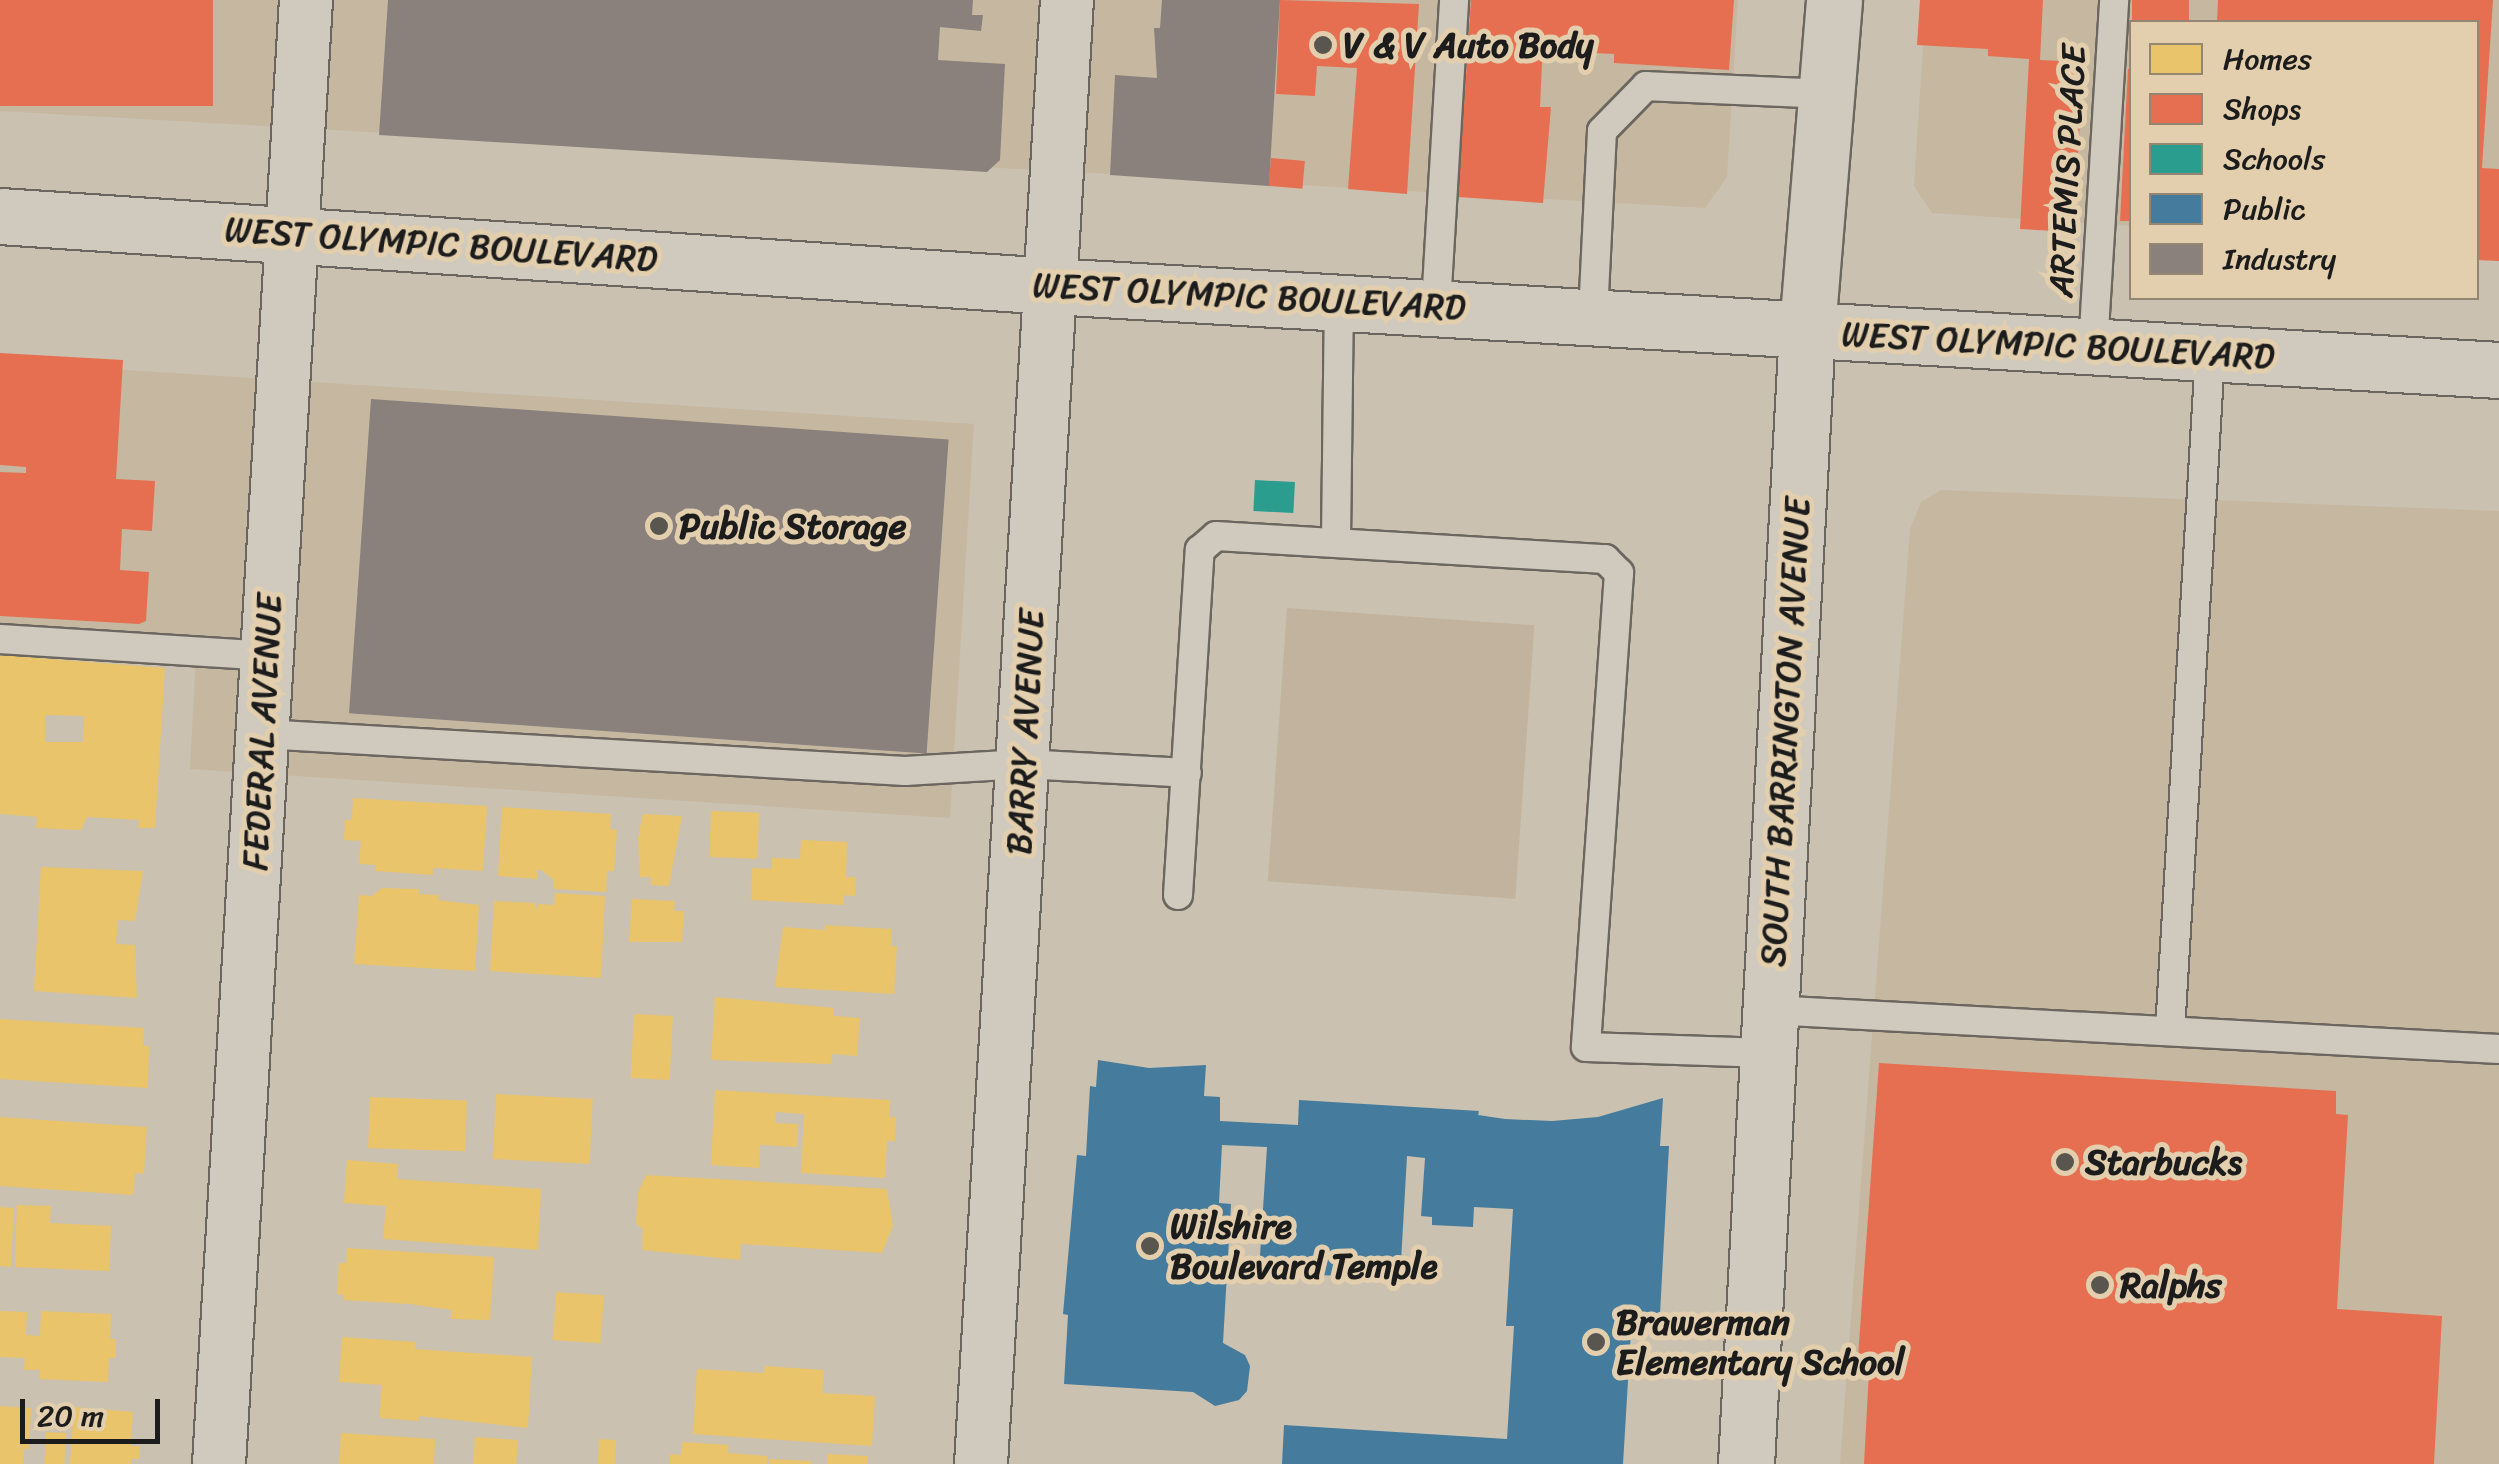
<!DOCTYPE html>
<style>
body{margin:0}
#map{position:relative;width:2499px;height:1464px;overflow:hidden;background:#cbc1b0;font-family:Sriracha,sans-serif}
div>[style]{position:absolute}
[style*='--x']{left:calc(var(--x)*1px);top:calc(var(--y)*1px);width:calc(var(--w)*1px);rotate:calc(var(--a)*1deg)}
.built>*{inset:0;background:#c6b8a0}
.green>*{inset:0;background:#c1b39d;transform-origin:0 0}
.homes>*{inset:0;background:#e9c46a;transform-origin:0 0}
.shops>*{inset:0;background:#e76f51;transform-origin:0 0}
.schools>*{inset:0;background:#2a9d8f;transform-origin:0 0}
.public>*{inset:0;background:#457b9d}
.industry>*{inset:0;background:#8a817c;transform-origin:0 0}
.roads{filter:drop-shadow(2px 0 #6b665f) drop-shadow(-2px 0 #6b665f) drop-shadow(0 2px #6b665f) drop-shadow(0 -2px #6b665f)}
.lane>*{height:28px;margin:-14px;padding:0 14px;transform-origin:14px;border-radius:14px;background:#d0c9bd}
.street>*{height:52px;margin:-26px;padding:0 26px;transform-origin:26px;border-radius:26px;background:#d0c9bd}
.secondary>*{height:55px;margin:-27.5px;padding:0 27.5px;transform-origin:27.5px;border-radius:27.5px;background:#d0c9bd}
.primary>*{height:55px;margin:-27.5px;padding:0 27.5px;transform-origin:27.5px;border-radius:27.5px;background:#d0c9bd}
.dots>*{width:28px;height:28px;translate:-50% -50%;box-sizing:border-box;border:5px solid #e3cfad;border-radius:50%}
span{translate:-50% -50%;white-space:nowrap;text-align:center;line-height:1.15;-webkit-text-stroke:10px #e3cfad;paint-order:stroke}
.poi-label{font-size:35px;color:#1c1c1c;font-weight:700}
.left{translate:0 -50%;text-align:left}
.street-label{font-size:35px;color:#1c1c1c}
.legend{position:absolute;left:2129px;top:20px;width:350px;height:280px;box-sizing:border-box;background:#e3cfad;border:2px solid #938773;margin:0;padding:12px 18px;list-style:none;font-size:30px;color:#1c1c1c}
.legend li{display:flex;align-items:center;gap:20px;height:50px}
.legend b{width:50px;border:2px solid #938773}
.scale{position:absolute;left:20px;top:1399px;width:140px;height:45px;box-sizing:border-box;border:5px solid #1c1c1c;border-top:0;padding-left:12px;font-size:30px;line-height:35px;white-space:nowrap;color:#1c1c1c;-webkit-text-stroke:8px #e3cfad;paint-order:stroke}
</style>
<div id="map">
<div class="built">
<i style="clip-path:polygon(0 0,1738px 0,1727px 177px,1705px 208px,0 111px)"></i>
<i style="clip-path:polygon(1926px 0,2499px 0,2499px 249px,2477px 248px,2476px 22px,2132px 22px,2131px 226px,1932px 213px,1914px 186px)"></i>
<i style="clip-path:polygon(0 362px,974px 424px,950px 818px,190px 769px,197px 635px,0 623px)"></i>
<i style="clip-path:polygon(1941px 490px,2499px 511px,2499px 1464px,1840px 1464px,1910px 529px,1921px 502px)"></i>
</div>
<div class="green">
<i style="left:1287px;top:608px;width:248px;height:274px;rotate:4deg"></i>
</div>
<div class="homes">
<i style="clip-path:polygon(evenodd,0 655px,165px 668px,155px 828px,138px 828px,139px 820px,87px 817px,81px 830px,36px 828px,37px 817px,0 814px,0 655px,45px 715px,84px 716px,83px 742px,45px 742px,45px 715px)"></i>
<i style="clip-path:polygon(353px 798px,487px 806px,483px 871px,433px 868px,433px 875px,375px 871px,376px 865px,359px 864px,361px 841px,344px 840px,345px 820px,352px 820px)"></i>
<i style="clip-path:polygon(502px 807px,611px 814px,610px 829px,617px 830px,614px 871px,607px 871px,606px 892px,554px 889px,554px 880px,541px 870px,537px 870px,537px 879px,498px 876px)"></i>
<i style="left:711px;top:811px;width:48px;height:46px;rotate:2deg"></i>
<i style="clip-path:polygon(643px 814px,682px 816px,669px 886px,651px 885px,651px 877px,640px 877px,638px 838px)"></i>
<i style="clip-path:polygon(801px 840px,847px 842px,846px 877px,856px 877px,855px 896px,844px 895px,844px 905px,751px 900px,752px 868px,772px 869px,772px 858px,800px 859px)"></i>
<i style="clip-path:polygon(41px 867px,143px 871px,135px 921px,118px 920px,116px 944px,135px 945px,137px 998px,34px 991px)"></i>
<i style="clip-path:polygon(382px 888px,419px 889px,419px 894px,439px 895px,438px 900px,479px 905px,475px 971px,354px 964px,359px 895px,372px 896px)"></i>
<i style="clip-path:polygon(555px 893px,605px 896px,601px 978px,490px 971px,494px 901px,535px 903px,537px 910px,538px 904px,554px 905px)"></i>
<i style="clip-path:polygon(632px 899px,675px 901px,674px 911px,684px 911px,682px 942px,629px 942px)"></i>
<i style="clip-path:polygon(825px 925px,891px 929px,891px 946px,897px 947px,894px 994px,775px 987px,783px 927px,825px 930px)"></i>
<i style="clip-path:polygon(715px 997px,834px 1008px,834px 1016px,860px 1018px,857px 1056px,832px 1054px,831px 1064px,711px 1060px)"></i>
<i style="left:634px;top:1014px;width:39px;height:64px;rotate:3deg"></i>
<i style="clip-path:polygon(0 1019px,144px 1028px,143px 1046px,149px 1046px,148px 1088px,0 1079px)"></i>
<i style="clip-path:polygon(715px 1090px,890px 1100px,889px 1117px,896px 1117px,895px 1141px,887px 1141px,885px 1178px,801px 1173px,804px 1114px,776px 1112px,775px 1123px,798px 1124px,797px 1147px,760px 1145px,759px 1168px,711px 1165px)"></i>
<i style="left:496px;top:1094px;width:97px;height:65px;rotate:3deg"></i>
<i style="left:370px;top:1097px;width:97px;height:51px;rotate:2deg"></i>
<i style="clip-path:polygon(0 1117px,147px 1127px,144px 1174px,135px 1173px,133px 1195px,0 1186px)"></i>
<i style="clip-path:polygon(347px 1160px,398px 1164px,397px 1179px,541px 1189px,538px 1250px,383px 1239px,386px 1206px,344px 1203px)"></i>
<i style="clip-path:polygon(646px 1175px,887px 1189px,893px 1226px,882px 1253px,741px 1244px,740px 1260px,642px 1250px,643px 1229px,636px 1224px,638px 1193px)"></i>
<i style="clip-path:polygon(17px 1205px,51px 1206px,50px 1223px,111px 1226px,109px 1271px,15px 1267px)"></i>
<i style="clip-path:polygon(0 1207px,14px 1208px,11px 1267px,0 1266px)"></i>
<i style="clip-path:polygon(347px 1248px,494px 1257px,490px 1320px,451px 1319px,452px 1310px,409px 1304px,344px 1300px,344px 1295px,337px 1294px,339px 1263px,346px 1263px)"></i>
<i style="left:556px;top:1292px;width:48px;height:48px;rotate:4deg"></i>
<i style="clip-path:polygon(0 1311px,27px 1312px,26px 1335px,40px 1336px,41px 1311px,111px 1314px,110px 1339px,116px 1339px,116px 1358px,109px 1358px,108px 1382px,39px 1379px,40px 1370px,24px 1370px,25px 1358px,0 1357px)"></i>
<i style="clip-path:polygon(342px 1337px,416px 1342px,415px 1349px,532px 1357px,528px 1428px,419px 1416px,419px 1421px,380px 1418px,381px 1385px,339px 1382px)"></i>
<i style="clip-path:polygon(765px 1366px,824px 1370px,822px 1393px,875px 1396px,872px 1446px,693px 1434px,697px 1369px,764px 1373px)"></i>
<i style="clip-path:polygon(0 1406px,31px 1408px,29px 1449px,24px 1449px,23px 1464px,0 1464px)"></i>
<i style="clip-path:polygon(74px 1407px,133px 1412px,131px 1446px,139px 1446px,139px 1459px,131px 1459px,131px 1464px,70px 1464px)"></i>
<i style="left:46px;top:1432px;width:20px;height:32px;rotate:3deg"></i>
<i style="clip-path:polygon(341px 1433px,435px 1439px,434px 1464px,339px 1464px)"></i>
<i style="left:475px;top:1437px;width:43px;height:27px;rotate:4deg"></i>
<i style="left:599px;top:1439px;width:17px;height:25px;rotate:3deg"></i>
<i style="clip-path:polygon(682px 1442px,729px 1445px,728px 1453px,767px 1456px,767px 1464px,670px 1464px,670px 1454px,681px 1455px)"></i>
<i style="clip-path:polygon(827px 1454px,868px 1456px,867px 1464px,827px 1464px)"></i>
<i style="clip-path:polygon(769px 1459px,811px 1461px,811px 1464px,769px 1464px)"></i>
</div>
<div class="shops">
<i style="left:0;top:0;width:213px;height:106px"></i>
<i style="clip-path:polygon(1280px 0,1419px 4px,1407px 194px,1348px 189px,1357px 68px,1317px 66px,1315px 96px,1276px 94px)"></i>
<i style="clip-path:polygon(1471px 0,1734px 0,1729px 70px,1614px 63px,1614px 54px,1554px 51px,1542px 63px,1540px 107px,1551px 107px,1543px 203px,1458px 197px)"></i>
<i style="clip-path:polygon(1920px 0,2043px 0,2040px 60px,2083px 62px,2074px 232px,2020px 229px,2029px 59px,1988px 56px,1988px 49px,1917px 45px)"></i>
<i style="left:2132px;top:0;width:57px;height:22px"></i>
<i style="clip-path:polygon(2218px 0,2493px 0,2482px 168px,2499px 169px,2499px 261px,2476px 260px,2476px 22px,2217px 22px)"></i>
<i style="clip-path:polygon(2128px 69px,2132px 69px,2132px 221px,2120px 221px)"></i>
<i style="left:1271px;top:158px;width:34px;height:28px;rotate:5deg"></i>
<i style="clip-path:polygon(0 353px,123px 360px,116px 479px,155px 481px,152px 531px,122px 529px,120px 570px,149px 572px,146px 621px,139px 624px,0 616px,0 472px,26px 473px,26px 467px,0 465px)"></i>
<i style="clip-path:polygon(1879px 1063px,2336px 1091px,2336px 1114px,2348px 1115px,2337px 1309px,2442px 1316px,2434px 1464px,1864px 1464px,1869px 1371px,1857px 1371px)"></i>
</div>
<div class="schools">
<i style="left:1255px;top:480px;width:40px;height:31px;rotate:3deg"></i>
</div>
<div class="public">
<i style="clip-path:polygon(1098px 1060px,1149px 1068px,1206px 1065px,1204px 1096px,1220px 1097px,1220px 1121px,1298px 1125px,1299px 1100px,1479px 1111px,1478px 1115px,1505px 1119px,1552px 1121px,1598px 1117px,1663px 1098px,1660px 1146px,1669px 1146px,1659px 1333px,1631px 1331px,1623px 1464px,1282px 1464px,1284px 1425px,1507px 1439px,1514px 1326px,1506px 1326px,1513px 1209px,1474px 1207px,1473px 1227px,1432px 1225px,1432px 1217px,1421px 1216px,1425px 1158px,1407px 1156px,1400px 1280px,1259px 1271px,1267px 1147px,1222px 1145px,1219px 1203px,1231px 1204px,1223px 1343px,1245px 1355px,1250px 1366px,1247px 1391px,1239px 1400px,1215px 1406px,1193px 1392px,1064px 1384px,1068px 1315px,1063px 1314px,1077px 1155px,1086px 1156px,1090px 1086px,1096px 1087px)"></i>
</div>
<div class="industry">
<i style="clip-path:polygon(388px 0,973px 0,972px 15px,983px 15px,981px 31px,940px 27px,938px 60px,1005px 64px,1000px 160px,987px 172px,379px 135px)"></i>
<i style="clip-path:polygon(1162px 0,1280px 0,1269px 186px,1110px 175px,1115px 75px,1157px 78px,1154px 28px,1160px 28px)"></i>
<i style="left:371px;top:399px;width:579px;height:315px;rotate:4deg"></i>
</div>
<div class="roads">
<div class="lane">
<i style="--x:1436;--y:305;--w:306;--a:-86.6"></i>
<i style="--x:1593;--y:315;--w:184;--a:-87.2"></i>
<i style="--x:1602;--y:131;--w:63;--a:-45.6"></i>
<i style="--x:1646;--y:86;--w:180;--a:2.5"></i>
<i style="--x:2093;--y:347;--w:348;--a:-86.5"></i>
<i style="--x:1336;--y:541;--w:240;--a:-89.3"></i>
<i style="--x:0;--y:639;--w:268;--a:3.6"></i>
<i style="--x:262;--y:734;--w:644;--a:3.29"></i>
<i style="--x:905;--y:771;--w:118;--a:-3.4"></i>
<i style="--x:1023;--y:764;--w:164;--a:3.1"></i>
<i style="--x:1178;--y:895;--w:346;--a:-86.4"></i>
<i style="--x:1200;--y:550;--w:21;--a:-41"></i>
<i style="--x:1216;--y:536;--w:390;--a:3.4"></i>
<i style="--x:1605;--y:559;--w:20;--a:45"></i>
<i style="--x:1619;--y:573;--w:475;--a:94"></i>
<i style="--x:1586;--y:1047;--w:182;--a:1.9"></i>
<i style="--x:1770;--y:1010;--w:730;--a:3.06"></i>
<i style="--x:2170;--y:1031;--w:677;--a:-86.61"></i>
</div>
<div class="street">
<i style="--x:219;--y:1464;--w:1467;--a:-86.6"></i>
<i style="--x:981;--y:1464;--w:1467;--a:-86.64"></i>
</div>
<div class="secondary">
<i style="--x:1746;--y:1464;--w:1137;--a:-86.92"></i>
<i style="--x:1807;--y:329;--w:330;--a:-85.3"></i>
</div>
<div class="primary">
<i style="--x:0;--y:216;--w:1053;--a:3.81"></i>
<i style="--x:1051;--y:286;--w:1450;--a:3.32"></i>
</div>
</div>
<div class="dots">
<i style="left:1323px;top:45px;background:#595650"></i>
<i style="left:659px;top:526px;background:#595650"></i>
<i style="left:2065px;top:1162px;background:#595650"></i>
<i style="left:1150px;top:1246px;background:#595650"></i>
<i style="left:2100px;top:1285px;background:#595650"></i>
<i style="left:1596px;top:1342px;background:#595650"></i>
</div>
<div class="poi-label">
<span class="left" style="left:1343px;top:45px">V &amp; V Auto Body</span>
<span class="left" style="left:679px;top:526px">Public Storage</span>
<span class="left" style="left:2085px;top:1162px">Starbucks</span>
<span class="left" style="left:1170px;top:1246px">Wilshire<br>Boulevard Temple</span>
<span class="left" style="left:2120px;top:1285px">Ralphs</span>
<span class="left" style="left:1616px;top:1342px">Brawerman<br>Elementary School</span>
</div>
<div class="street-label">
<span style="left:2067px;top:171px;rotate:-87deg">ARTEMIS PLACE</span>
<span style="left:441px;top:244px;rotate:4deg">WEST OLYMPIC BOULEVARD</span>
<span style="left:1249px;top:296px;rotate:3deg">WEST OLYMPIC BOULEVARD</span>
<span style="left:2058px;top:345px;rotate:3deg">WEST OLYMPIC BOULEVARD</span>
<span style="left:262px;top:732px;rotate:-87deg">FEDERAL AVENUE</span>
<span style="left:1025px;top:732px;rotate:-87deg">BARRY AVENUE</span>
<span style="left:1785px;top:732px;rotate:-87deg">SOUTH BARRINGTON AVENUE</span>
</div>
<ul class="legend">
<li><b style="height:28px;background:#e9c46a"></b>Homes</li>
<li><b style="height:28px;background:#e76f51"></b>Shops</li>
<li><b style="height:28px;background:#2a9d8f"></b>Schools</li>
<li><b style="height:28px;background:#457b9d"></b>Public</li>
<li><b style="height:28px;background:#8a817c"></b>Industry</li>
</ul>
<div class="scale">20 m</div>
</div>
